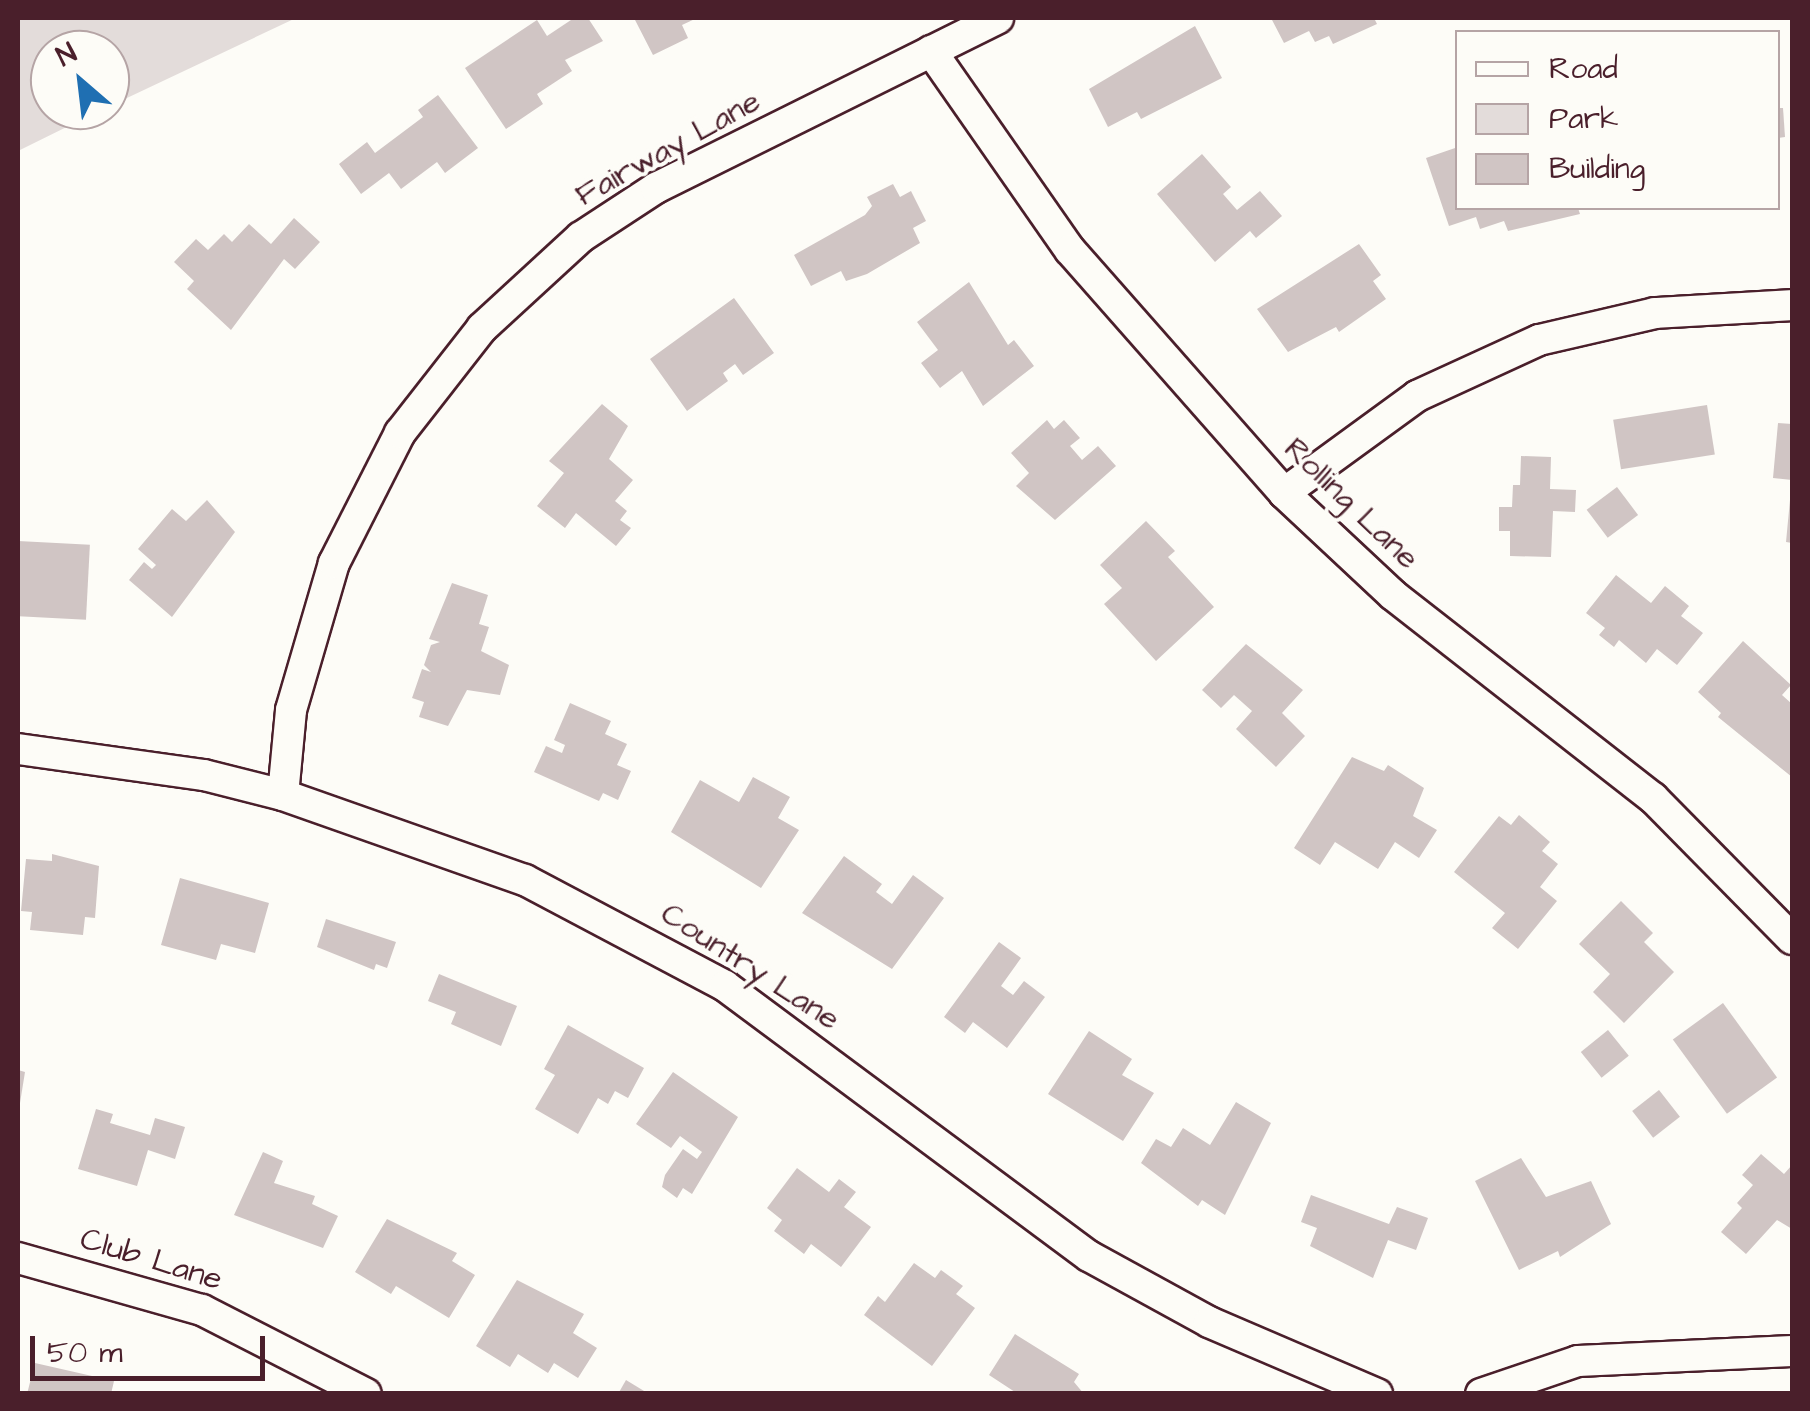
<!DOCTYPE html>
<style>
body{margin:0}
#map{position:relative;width:1810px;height:1411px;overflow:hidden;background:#fdfcf7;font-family:"Architects Daughter",sans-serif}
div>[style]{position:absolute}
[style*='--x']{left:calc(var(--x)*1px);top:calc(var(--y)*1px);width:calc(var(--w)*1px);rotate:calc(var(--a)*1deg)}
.green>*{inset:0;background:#e3dcda}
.building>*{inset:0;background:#d0c5c4;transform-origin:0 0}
.roads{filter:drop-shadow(2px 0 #4a1f2b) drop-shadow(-2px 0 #4a1f2b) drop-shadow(0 2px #4a1f2b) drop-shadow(0 -2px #4a1f2b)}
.street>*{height:30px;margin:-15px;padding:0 15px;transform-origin:15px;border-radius:15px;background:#fdfcf7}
span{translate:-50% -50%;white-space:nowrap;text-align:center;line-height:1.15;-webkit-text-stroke:8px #fdfcf7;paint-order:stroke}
.street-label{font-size:32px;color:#4a1f2b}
.frame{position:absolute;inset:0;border:20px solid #4a1f2b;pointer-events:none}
.legend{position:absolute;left:1455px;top:30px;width:325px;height:180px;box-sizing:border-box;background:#fdfcf7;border:2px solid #b5a4a5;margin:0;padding:12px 18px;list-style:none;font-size:30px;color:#4a1f2b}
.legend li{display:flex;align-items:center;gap:20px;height:50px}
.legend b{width:50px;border:2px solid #b5a4a5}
.north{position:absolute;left:30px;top:30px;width:100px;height:100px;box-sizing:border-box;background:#fdfcf7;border:2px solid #b5a4a5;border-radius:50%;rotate:332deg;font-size:28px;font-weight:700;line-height:40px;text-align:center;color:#4a1f2b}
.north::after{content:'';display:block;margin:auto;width:35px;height:45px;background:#1f6fb2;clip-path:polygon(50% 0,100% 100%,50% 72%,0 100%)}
.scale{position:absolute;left:30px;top:1336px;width:235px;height:45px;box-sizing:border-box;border:5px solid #4a1f2b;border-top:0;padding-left:12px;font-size:30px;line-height:35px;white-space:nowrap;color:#4a1f2b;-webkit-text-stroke:8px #fdfcf7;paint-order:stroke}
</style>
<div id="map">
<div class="green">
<i style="clip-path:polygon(18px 18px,296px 18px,110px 106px,110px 50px,50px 50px,50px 110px,101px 110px,18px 151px)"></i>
</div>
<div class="building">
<i style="clip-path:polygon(574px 18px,588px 18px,603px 41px,565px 60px,572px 71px,537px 94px,543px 104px,506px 129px,465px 68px,537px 20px,547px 36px)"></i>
<i style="clip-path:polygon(634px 18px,697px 18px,682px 25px,688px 38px,653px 55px)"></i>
<i style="clip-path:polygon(1271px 18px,1374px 18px,1377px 24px,1333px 44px,1329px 36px,1315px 42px,1309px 31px,1284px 43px)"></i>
<i style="clip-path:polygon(1195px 26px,1222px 78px,1141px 119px,1137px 112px,1108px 127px,1089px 89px)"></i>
<i style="clip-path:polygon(438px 95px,478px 148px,445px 173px,437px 162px,401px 189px,389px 173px,361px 194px,339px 164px,367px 142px,375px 153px,423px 117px,418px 110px)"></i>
<i style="clip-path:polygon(1778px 108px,1783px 108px,1785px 137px,1778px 138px)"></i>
<i style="clip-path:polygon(1458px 147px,1458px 208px,1578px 208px,1580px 214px,1508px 231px,1504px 221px,1480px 229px,1476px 217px,1449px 226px,1426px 158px)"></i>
<i style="clip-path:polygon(1202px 154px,1231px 187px,1223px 194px,1237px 210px,1260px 191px,1282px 216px,1256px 238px,1250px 231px,1215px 262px,1157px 194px)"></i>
<i style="clip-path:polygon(893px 184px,900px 197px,911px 191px,926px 221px,913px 228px,920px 243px,867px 274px,846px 281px,841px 271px,811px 286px,794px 255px,865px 215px,872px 206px,867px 197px)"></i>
<i style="clip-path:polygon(294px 218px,320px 242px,295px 269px,284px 259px,231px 330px,187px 289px,194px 281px,174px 262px,196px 239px,208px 250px,224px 234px,232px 242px,249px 224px,271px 244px)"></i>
<i style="clip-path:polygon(1359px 244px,1381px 275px,1373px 281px,1386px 299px,1339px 332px,1336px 327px,1288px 352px,1257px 309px)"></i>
<i style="clip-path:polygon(969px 282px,1008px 345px,1014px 340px,1034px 366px,983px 406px,962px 371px,940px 388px,921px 363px,938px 350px,917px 322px)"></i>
<i style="clip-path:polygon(734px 298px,774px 353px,743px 375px,735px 364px,723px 373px,728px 381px,687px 411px,650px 359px)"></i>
<i style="clip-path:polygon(602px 404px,628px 426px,609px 459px,633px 480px,615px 501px,627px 511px,620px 520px,631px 528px,616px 546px,576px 513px,565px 528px,537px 506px,564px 473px,549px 461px)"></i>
<i style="left:1707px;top:405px;width:50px;height:95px;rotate:81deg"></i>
<i style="clip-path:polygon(1047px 420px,1054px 429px,1064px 420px,1080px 438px,1070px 446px,1082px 460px,1098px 446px,1116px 466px,1055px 520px,1016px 486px,1029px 473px,1011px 453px)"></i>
<i style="clip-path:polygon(1778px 423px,1792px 424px,1792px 480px,1773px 478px)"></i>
<i style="clip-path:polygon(1521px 456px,1551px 457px,1550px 489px,1576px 490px,1575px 512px,1553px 511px,1551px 557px,1510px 556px,1510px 531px,1499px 531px,1499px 507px,1512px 507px,1513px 485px,1520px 485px)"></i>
<i style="left:1617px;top:487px;width:35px;height:38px;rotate:53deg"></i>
<i style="clip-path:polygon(207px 500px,235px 532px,172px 617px,129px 580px,144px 562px,152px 569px,156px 565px,138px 549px,172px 509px,186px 521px)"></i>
<i style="clip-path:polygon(1790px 500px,1792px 500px,1792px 543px,1786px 542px)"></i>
<i style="clip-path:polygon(1146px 521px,1175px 551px,1168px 557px,1214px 607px,1156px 661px,1104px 604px,1122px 588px,1100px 565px)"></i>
<i style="left:18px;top:541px;width:72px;height:75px;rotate:3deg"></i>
<i style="clip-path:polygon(1616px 575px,1651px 603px,1665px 586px,1689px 606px,1681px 616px,1703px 633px,1677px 665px,1657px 649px,1646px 663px,1619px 640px,1614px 647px,1599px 635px,1605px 628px,1586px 613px)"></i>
<i style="clip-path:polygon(452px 583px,488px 595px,479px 624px,489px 627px,481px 651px,509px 665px,500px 695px,467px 690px,448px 726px,419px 717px,424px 702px,412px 698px,422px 669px,431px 672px,424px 665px,431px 645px,440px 642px,429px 639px)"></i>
<i style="clip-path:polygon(1743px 641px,1791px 685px,1782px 695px,1792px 704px,1792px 777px,1718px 717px,1721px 713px,1698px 692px)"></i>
<i style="clip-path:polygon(1246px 644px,1303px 690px,1282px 713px,1305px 736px,1276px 767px,1236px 729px,1252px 711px,1234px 695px,1221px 708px,1202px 690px)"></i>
<i style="clip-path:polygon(570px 703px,611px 721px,605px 734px,627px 744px,617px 765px,631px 771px,618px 800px,603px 793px,599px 801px,534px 772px,546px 746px,562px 753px,565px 745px,554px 740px)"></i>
<i style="clip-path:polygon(1352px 757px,1384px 771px,1388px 765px,1424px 788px,1413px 816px,1437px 830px,1419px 858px,1395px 842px,1378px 869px,1335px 842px,1320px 865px,1294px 848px)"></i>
<i style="clip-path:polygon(753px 777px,790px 797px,778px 818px,799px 830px,761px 888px,671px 832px,700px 780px,739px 802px)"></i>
<i style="clip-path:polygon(1519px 815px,1550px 842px,1542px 851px,1558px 864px,1540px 887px,1557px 901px,1518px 949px,1492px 928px,1505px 913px,1454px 872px,1499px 816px,1511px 825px)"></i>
<i style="clip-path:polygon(52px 854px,99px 866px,95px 918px,85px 917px,83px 935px,30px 930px,32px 912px,21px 911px,26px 859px,52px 861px)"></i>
<i style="clip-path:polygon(844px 856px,882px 884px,876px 892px,892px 904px,913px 875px,944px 898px,892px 969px,802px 913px)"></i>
<i style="clip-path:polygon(180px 878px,269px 903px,255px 953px,221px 944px,216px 960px,161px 945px)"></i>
<i style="clip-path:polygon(1621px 901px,1653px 933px,1644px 942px,1674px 972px,1624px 1023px,1593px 992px,1610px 974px,1579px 944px)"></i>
<i style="clip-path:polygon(326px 919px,396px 942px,387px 968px,376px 964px,374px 970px,317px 947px)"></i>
<i style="clip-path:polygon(999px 942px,1021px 958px,1001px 986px,1013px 995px,1024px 981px,1045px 997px,1007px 1048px,973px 1022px,965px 1033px,944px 1017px)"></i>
<i style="clip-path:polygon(439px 974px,517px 1006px,501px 1046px,451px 1024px,456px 1012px,428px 1001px)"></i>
<i style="left:1723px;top:1003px;width:92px;height:62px;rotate:54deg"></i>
<i style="clip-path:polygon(568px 1025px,644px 1068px,628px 1098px,615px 1091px,608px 1104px,598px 1098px,578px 1134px,535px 1109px,555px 1075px,544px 1069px)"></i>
<i style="left:1608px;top:1030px;width:33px;height:35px;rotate:51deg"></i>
<i style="clip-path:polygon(1089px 1031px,1132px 1059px,1122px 1075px,1154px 1093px,1123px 1141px,1048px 1094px)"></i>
<i style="clip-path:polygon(18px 1070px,25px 1072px,20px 1103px,18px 1103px)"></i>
<i style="clip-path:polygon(673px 1072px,738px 1117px,692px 1194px,683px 1188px,677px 1198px,662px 1187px,665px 1175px,683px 1149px,697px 1159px,702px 1152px,680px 1136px,671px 1148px,636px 1124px)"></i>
<i style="left:1659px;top:1090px;width:34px;height:34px;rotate:52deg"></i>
<i style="clip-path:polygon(1236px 1102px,1271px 1123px,1225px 1215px,1202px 1200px,1198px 1206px,1141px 1163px,1156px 1139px,1171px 1147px,1183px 1128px,1210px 1145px)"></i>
<i style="clip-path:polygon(96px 1109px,113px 1114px,110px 1123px,150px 1135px,155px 1118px,185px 1127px,175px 1159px,148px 1150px,137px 1186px,78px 1169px)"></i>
<i style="clip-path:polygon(263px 1152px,283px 1161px,274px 1183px,315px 1196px,312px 1204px,338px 1216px,323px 1248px,234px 1215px)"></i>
<i style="clip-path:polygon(1761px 1154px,1784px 1174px,1792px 1165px,1792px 1229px,1777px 1220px,1746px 1254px,1721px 1232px,1742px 1208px,1737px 1203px,1753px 1185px,1742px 1175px)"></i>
<i style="clip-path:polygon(1521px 1158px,1546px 1197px,1591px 1181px,1611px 1224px,1560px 1257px,1558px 1251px,1519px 1270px,1475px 1181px)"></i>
<i style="clip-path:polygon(797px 1168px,829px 1192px,839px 1179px,856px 1192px,844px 1207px,871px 1227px,841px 1267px,811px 1244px,804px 1254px,774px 1231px,782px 1220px,767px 1208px)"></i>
<i style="clip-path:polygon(1311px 1195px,1389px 1224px,1397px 1207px,1428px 1218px,1416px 1250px,1388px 1240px,1373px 1278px,1310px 1246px,1317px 1228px,1301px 1222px)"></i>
<i style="clip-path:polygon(387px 1219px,457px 1253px,452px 1261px,475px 1275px,449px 1318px,396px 1286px,391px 1294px,355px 1272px)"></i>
<i style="clip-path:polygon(914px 1263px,935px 1278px,941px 1270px,963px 1286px,956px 1294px,975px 1308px,932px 1366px,864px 1315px,878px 1296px,885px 1302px)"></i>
<i style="clip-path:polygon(517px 1280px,584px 1314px,573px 1333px,597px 1348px,578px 1378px,554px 1363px,548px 1373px,518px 1354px,510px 1367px,476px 1346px)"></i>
<i style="clip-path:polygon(1015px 1334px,1079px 1374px,1074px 1382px,1084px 1394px,1018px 1394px,989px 1375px)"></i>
<i style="clip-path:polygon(35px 1363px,114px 1381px,111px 1394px,27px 1394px)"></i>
<i style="clip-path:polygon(626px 1380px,649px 1394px,618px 1394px)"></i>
</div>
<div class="roads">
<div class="street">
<i style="--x:931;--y:51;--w:243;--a:55.1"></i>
<i style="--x:1070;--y:250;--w:324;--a:48.6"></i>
<i style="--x:1284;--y:493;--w:149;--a:43.1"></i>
<i style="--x:1393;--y:595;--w:330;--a:38"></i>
<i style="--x:1653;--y:798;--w:198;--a:45.4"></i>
<i style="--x:1284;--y:493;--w:165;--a:-36.1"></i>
<i style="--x:1417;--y:396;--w:134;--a:-24.7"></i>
<i style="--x:1539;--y:340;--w:119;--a:-13.1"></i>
<i style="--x:1655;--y:313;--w:137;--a:-3.3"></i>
<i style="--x:18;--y:749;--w:188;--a:8"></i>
<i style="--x:204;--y:775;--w:81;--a:14.2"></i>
<i style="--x:283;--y:795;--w:256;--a:19.4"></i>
<i style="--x:525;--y:880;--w:226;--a:27.9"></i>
<i style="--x:725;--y:986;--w:453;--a:36.6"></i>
<i style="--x:1089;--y:1256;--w:137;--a:28.8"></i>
<i style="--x:1209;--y:1322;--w:183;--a:23.2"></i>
<i style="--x:283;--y:795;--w:85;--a:-84.6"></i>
<i style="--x:291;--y:710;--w:153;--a:-73.7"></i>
<i style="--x:334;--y:563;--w:146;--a:-63.1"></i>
<i style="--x:400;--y:433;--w:133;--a:-52"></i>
<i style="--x:482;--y:328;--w:134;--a:-42.6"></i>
<i style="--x:581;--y:237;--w:90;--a:-33.2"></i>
<i style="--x:656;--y:188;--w:382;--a:-26.4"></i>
<i style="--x:18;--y:1258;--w:191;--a:15.8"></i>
<i style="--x:202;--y:1310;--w:184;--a:27.1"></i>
<i style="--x:1481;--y:1394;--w:102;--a:-18.8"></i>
<i style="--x:1578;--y:1361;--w:214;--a:-2.7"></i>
</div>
</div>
<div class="street-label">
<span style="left:668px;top:149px;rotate:-29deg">Fairway Lane</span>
<span style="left:1351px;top:504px;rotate:44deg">Rolling Lane</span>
<span style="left:750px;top:967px;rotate:33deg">Country Lane</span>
<span style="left:151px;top:1260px;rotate:17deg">Club Lane</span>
</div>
<div class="frame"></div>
<ul class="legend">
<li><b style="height:12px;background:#fdfcf7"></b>Road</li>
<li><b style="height:28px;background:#e3dcda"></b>Park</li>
<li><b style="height:28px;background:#d0c5c4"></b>Building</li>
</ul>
<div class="north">N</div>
<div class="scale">50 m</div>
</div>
